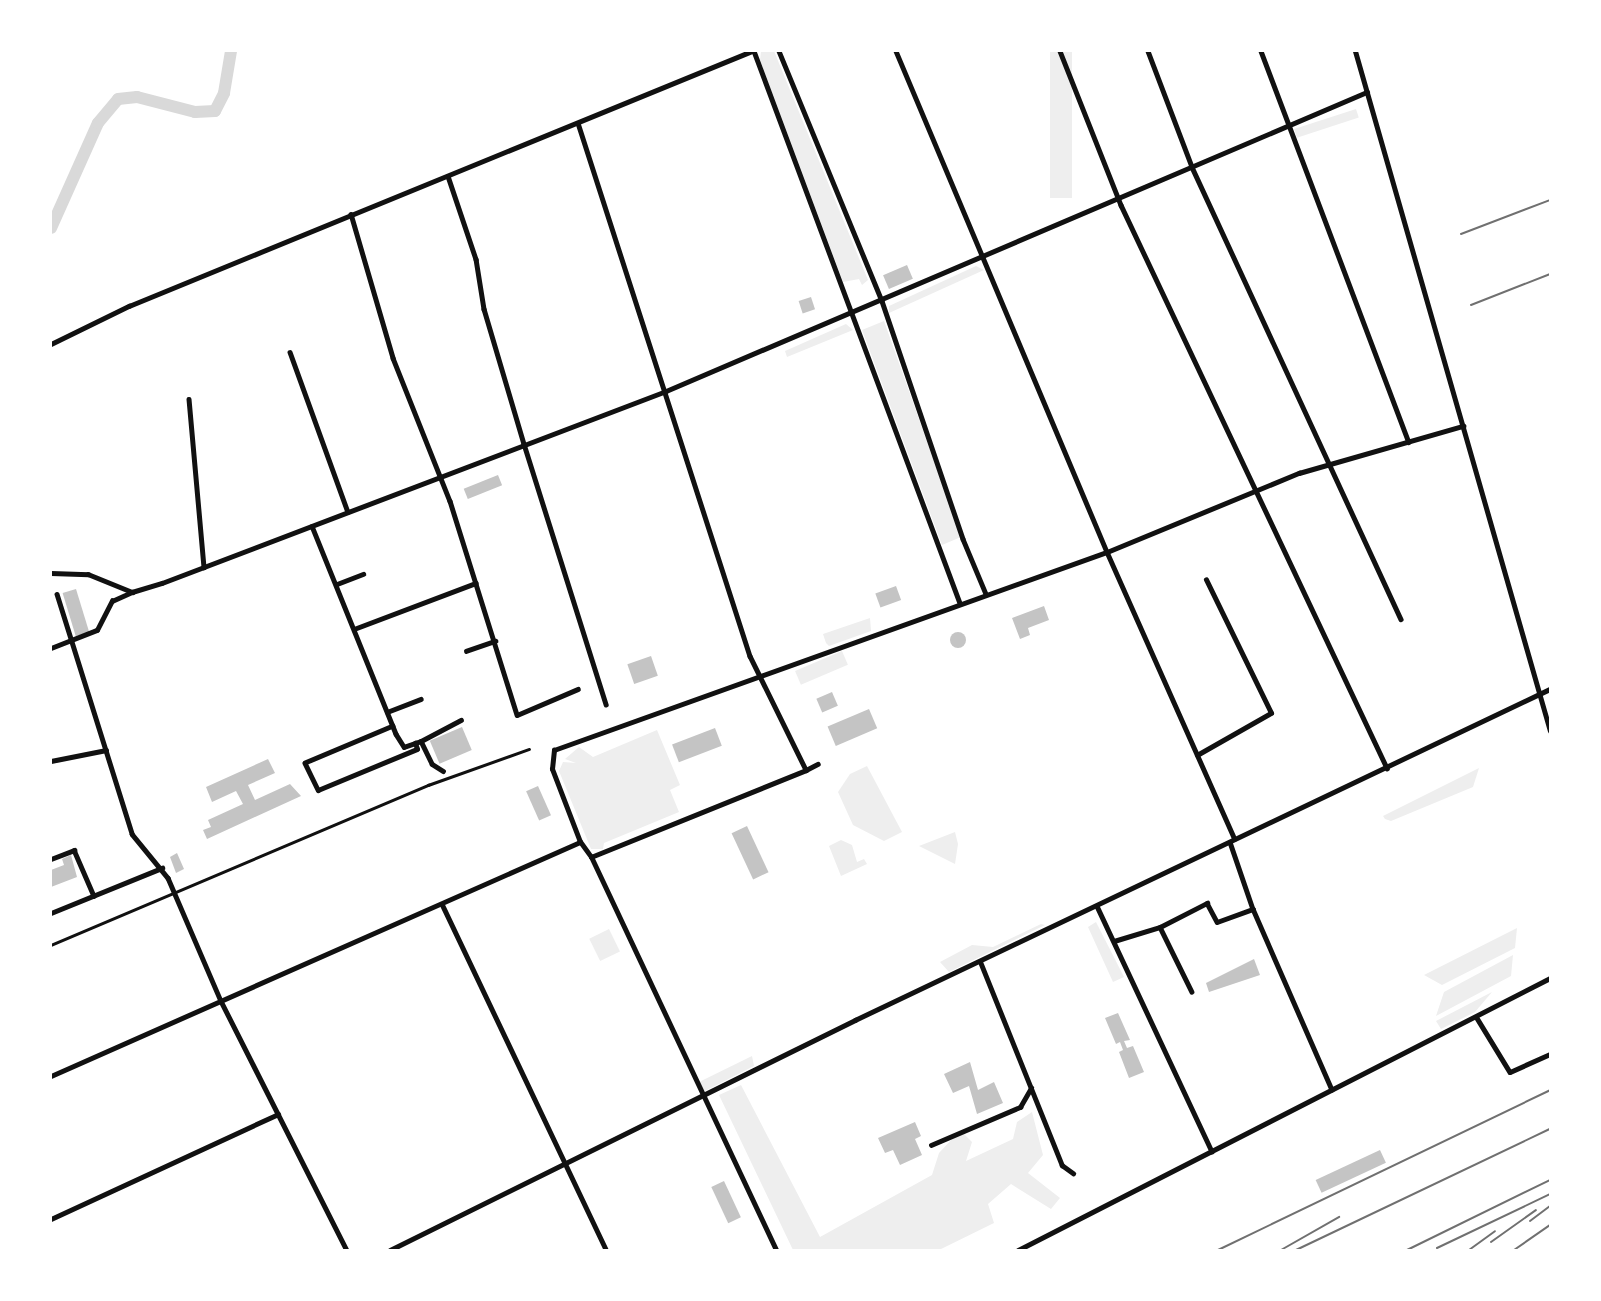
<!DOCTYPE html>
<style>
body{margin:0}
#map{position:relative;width:1601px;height:1301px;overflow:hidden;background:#fff;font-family:Montserrat,sans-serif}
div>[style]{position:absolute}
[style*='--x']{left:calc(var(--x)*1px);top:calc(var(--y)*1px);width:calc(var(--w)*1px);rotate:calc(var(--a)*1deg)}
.green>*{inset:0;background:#eee;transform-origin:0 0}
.river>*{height:12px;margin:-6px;padding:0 6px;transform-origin:6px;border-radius:6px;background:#d9d9d9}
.building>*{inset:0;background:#c4c4c4;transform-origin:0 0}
.round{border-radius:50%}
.pedestrian>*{height:2.5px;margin:-1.25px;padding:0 1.25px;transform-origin:1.25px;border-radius:1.25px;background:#111}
.minor>*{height:4.5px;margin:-2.25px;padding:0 2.25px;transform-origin:2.25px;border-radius:2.25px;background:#111}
.secondary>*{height:5px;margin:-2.5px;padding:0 2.5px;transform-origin:2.5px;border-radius:2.5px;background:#111}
.rail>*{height:2px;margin:-1px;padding:0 1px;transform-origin:1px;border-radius:1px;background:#707070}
span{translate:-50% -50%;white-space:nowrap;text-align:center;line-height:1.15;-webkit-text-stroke:7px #fff;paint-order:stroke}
.frame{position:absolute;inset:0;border:52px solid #fff;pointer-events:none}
</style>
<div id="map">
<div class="green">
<i style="clip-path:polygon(761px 51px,774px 51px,868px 280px,862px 285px,859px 279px,843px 282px,760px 60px)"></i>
<i style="left:1050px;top:51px;width:22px;height:147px"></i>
<i style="left:1356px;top:109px;width:9px;height:65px;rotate:72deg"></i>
<i style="clip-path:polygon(976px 266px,984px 270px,889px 313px,889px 306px)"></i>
<i style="clip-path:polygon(884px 321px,961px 537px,942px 545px,862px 330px)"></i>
<i style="clip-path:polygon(846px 324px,853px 330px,787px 357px,785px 351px)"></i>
<i style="clip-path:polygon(870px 618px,871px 631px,829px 646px,826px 643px,823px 634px)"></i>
<i style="left:842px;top:651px;width:15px;height:51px;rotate:67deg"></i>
<i style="clip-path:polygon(657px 730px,680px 785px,670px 790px,679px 812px,604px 843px,603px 849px,591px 849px,559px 771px,563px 762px,576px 763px,565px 759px,579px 747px,593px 757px)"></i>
<i style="clip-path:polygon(867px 766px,902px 832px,884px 841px,853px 825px,838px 792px,850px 774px)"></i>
<i style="clip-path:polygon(1479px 768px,1473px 787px,1391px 821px,1385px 819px,1383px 816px)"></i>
<i style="clip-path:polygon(955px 832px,958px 844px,955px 864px,919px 846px)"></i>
<i style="clip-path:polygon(841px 840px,852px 845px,857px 862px,864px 859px,867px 864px,841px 876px,829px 846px)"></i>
<i style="clip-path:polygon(1096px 922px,1124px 977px,1113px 982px,1088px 927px)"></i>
<i style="clip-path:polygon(1041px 924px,1045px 925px,949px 972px,940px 962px,972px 945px,993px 947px)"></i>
<i style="clip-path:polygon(1517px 928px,1515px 948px,1442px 985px,1424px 975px)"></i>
<i style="left:609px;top:929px;width:25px;height:22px;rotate:64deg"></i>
<i style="clip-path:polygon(1513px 955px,1511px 976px,1436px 1016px,1444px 992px)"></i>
<i style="clip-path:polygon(1492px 992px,1475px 1012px,1441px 1029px,1436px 1021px)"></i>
<i style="clip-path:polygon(752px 1056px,754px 1066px,705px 1091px,697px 1083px)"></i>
<i style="clip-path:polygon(741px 1085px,820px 1237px,932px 1175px,939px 1153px,953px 1138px,964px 1134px,972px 1142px,966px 1161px,1013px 1139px,1017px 1122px,1032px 1112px,1043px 1155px,1028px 1173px,1060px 1198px,1051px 1209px,1011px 1184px,988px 1204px,994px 1223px,939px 1250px,793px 1250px,719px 1095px)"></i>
</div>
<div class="river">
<i style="--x:51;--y:228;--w:115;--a:-65.9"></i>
<i style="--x:98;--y:123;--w:31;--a:-50"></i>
<i style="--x:118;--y:99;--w:19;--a:-6"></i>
<i style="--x:137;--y:97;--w:60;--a:14.5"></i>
<i style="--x:195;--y:112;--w:20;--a:-3"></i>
<i style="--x:215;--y:111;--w:20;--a:-63"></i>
<i style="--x:224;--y:93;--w:43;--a:-80.5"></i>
</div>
<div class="building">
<i style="left:907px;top:265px;width:15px;height:26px;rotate:67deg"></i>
<i style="left:811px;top:297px;width:13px;height:13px;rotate:72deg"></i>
<i style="left:498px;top:475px;width:11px;height:37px;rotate:68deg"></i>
<i style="left:896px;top:586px;width:15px;height:22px;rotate:70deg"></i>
<i style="left:76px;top:589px;width:45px;height:14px;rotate:73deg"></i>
<i style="clip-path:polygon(1044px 606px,1049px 620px,1028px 628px,1030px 635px,1020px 639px,1012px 618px)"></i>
<i class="round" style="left:950px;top:632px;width:16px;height:16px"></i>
<i style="left:651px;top:656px;width:21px;height:25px;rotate:71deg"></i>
<i style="left:832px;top:692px;width:15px;height:17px;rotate:67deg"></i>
<i style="left:869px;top:709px;width:21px;height:45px;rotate:67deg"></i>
<i style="left:462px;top:727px;width:25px;height:35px;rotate:67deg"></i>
<i style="left:715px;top:728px;width:19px;height:46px;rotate:69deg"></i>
<i style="clip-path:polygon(268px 759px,275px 773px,248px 785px,255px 800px,290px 784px,301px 796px,207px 839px,203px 830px,211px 827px,208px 820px,243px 804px,236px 791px,212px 802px,206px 787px)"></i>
<i style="left:538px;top:786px;width:32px;height:13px;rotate:66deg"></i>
<i style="left:747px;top:826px;width:51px;height:17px;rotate:65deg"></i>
<i style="clip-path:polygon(177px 853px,184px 869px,176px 873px,170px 857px)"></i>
<i style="clip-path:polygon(71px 855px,77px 877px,51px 887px,51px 870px,64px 865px,62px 859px)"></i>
<i style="clip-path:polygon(1254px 959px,1260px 975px,1209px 992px,1206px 983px)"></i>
<i style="clip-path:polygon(1118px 1013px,1130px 1040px,1124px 1041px,1127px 1048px,1133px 1046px,1144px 1072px,1129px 1078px,1119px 1052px,1123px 1050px,1120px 1042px,1116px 1044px,1105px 1018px)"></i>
<i style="clip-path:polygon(970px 1062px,978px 1090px,994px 1082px,1003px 1103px,977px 1114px,969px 1086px,953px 1093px,944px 1074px)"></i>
<i style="clip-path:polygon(915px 1122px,921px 1136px,915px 1139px,922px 1155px,900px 1165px,893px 1150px,885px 1153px,878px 1138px)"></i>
<i style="left:1380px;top:1150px;width:14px;height:71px;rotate:65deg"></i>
<i style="left:724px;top:1181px;width:40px;height:14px;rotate:65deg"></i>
</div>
<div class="pedestrian">
<i style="--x:51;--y:945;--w:410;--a:-23"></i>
<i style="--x:428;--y:785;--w:107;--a:-19.6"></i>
</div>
<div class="minor">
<i style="--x:754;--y:51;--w:589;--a:69.54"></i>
<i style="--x:779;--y:51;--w:270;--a:67.6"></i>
<i style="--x:882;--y:301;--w:251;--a:71.2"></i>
<i style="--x:963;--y:539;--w:60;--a:67.3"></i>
<i style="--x:896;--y:51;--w:544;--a:67.16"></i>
<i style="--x:1107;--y:552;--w:314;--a:66"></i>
<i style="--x:1060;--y:51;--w:166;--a:68.4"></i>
<i style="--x:1121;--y:205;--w:623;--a:64.71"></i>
<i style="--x:1148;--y:51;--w:124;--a:69.2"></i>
<i style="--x:1192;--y:167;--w:498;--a:65.2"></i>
<i style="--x:1261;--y:51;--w:418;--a:69.3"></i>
<i style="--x:578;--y:123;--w:560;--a:72.12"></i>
<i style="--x:750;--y:656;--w:127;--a:63.8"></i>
<i style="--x:806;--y:770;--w:13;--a:-27"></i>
<i style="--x:448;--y:176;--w:88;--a:71.4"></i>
<i style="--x:476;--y:259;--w:51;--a:80.9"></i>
<i style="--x:484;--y:309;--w:141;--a:73.5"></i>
<i style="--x:524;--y:444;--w:273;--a:72.5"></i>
<i style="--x:351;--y:214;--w:150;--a:73.7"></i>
<i style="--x:393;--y:358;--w:154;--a:68.3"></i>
<i style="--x:450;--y:501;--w:224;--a:72.6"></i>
<i style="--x:517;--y:715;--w:66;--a:-23.1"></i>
<i style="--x:51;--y:344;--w:87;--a:-26"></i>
<i style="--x:129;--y:306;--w:673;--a:-22.26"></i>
<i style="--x:290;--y:352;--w:170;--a:70.1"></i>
<i style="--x:189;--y:399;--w:169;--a:84.9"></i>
<i style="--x:312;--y:526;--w:224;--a:68"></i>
<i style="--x:396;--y:734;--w:15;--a:58"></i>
<i style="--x:404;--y:747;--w:18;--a:-19"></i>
<i style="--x:421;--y:741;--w:25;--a:64"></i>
<i style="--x:432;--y:764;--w:13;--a:32"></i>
<i style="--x:51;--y:573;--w:37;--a:2"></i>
<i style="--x:88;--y:574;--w:48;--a:22.2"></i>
<i style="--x:132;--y:592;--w:31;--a:-17"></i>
<i style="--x:162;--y:583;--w:539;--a:-20.85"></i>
<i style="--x:666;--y:391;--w:762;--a:-23.1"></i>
<i style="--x:337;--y:584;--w:28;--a:-21"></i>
<i style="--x:57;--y:594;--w:251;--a:72.6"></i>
<i style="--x:132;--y:834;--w:57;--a:50.7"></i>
<i style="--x:168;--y:878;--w:134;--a:66.7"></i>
<i style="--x:221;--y:1001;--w:279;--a:63.2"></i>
<i style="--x:354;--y:629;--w:130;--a:-20.7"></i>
<i style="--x:51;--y:648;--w:49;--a:-21.4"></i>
<i style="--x:97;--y:630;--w:33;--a:-63"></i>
<i style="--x:112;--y:601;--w:22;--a:-24"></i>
<i style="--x:466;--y:651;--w:31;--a:-19"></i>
<i style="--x:387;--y:712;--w:36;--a:-21"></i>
<i style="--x:393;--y:726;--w:95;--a:157.2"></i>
<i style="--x:305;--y:763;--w:30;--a:64"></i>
<i style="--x:318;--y:790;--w:107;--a:-22.5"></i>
<i style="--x:417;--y:749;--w:6;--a:-108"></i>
<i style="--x:421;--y:741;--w:45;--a:-27.7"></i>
<i style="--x:1197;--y:755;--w:85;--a:-29.6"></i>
<i style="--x:1271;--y:713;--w:148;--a:-116"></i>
<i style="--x:51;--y:761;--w:56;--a:-11.3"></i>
<i style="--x:1230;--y:842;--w:71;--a:71.1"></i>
<i style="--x:1253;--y:909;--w:197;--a:66.4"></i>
<i style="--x:591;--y:857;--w:232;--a:-22"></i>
<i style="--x:51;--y:859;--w:25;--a:-21"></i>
<i style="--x:74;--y:850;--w:50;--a:66.5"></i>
<i style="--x:443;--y:906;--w:381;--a:64.6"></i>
<i style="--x:1097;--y:906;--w:271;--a:64.9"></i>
<i style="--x:51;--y:913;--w:120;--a:-22.1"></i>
<i style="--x:1160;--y:927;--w:72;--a:63.8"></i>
<i style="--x:1114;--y:941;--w:48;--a:-16.9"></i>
<i style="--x:1160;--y:927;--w:53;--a:-27.1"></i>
<i style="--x:1207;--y:903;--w:21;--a:62"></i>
<i style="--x:1217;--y:922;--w:38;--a:-20"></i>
<i style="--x:981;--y:963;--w:218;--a:68.1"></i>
<i style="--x:1062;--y:1165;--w:14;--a:36"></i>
<i style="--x:1477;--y:1018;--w:63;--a:58.6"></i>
<i style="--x:1510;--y:1072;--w:44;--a:-24.2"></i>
<i style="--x:51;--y:1076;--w:578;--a:-23.86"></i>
<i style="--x:931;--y:1145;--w:97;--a:-23.1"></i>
<i style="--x:1020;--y:1107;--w:22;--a:-60"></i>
<i style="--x:51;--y:1219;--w:250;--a:-24.8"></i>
<i style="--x:390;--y:1250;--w:519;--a:-26.32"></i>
<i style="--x:855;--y:1020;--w:770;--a:-25.47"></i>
<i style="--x:776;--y:1250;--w:434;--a:-115.2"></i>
<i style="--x:591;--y:857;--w:19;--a:-126"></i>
<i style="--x:580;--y:842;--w:78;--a:-111"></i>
<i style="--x:552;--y:769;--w:19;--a:-84"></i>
<i style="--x:554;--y:750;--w:587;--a:-19.7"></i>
<i style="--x:1107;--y:552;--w:208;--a:-22.4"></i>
<i style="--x:1299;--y:473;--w:171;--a:-16"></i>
</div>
<div class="secondary">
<i style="--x:1355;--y:51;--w:707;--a:74"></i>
<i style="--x:1018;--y:1250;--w:598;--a:-27.08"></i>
</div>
<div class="rail">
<i style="--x:1461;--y:234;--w:95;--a:-20.9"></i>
<i style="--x:1471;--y:305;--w:85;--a:-21.4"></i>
<i style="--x:1530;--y:1221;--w:25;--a:-37"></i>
<i style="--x:1491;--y:1242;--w:55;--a:-35.4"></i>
<i style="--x:1437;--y:1248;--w:125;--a:-25.5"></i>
<i style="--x:1218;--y:1250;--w:369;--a:-25.7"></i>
<i style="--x:1281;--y:1250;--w:67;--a:-29.6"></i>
<i style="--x:1296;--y:1250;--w:281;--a:-25.5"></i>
<i style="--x:1407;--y:1250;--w:159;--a:-26.1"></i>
<i style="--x:1469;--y:1250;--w:32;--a:-36"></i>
<i style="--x:1514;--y:1250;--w:44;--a:-34.8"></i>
</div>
<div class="frame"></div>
</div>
